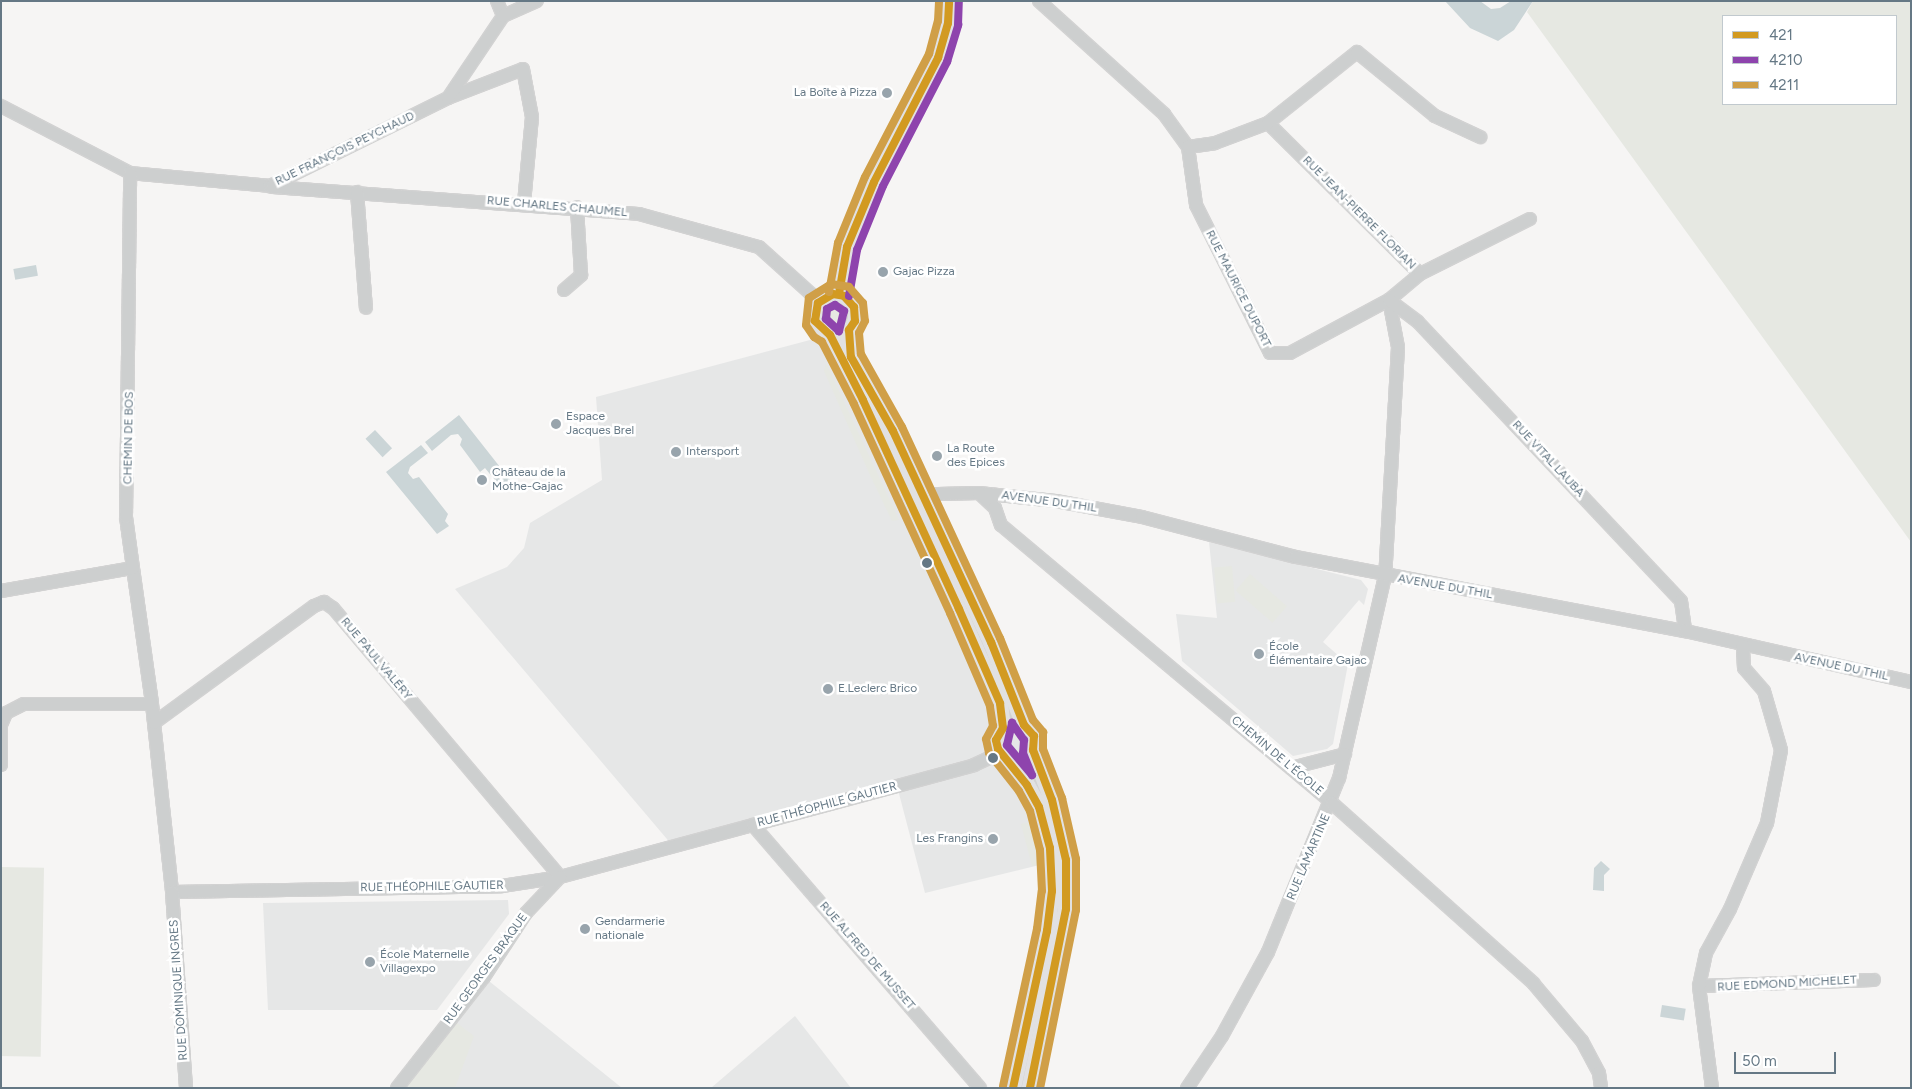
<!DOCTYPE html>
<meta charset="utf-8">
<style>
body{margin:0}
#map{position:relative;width:1912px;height:1089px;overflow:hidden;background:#f6f5f4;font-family:Figtree,sans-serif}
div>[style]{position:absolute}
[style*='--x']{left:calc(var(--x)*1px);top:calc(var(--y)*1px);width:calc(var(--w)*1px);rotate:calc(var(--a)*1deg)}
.built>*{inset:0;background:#e6e7e7}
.green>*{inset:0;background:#e6e8e2;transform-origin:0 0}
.round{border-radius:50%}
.water>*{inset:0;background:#cbd5d7;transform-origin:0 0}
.roads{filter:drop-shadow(1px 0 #d2d2d2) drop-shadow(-1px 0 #d2d2d2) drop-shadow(0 1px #d2d2d2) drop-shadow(0 -1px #d2d2d2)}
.minor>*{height:12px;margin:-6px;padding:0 6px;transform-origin:6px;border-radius:6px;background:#cdcfcf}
.major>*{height:16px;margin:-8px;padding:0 8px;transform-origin:8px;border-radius:8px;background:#e1e1e2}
.major>.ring{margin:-8px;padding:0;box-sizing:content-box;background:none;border:16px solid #e1e1e2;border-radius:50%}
.bus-1>*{height:8px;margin:-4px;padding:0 4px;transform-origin:4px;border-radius:4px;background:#d29a21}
.bus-2>*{height:8px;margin:-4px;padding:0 4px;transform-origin:4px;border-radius:4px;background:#8e44ad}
.bus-3>*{height:8px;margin:-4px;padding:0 4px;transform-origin:4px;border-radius:4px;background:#d09f47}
.dots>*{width:14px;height:14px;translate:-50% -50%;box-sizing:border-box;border:2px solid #fff;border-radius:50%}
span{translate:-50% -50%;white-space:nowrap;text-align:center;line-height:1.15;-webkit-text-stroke:5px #fff;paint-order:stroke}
.poi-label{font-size:12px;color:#657885}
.right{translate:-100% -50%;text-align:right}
.left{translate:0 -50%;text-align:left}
.street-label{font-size:12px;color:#657885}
.frame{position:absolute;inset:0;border:2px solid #657885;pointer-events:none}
.legend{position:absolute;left:1722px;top:15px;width:175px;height:90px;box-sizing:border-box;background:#fff;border:1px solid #c1c9ce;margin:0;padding:6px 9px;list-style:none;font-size:15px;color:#657885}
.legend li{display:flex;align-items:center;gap:10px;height:25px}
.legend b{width:25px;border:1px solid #c1c9ce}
.scale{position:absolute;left:1734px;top:1052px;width:102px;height:22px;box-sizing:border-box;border:2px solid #657885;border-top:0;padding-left:6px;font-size:15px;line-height:18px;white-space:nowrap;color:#657885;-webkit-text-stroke:4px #fff;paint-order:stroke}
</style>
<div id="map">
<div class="built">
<i style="clip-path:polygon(810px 340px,828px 347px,934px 537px,997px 672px,1038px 778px,1060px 860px,925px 893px,897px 786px,672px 845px,455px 589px,507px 567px,524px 548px,530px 523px,602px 480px,596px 397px)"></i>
<i style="clip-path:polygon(1209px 542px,1361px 580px,1368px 589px,1364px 605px,1359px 600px,1323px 642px,1348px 664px,1333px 744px,1327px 749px,1293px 756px,1182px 661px,1176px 614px,1217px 618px)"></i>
<i style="clip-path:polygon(508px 900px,509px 914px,437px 1010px,268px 1010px,263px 903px)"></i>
<i style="clip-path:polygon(484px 977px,622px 1088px,404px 1088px)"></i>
<i style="clip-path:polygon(795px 1016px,851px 1088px,711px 1088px)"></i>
</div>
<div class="green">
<i style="clip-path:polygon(evenodd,1533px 1px,1911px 1px,1911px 542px,1527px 12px,1533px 1px,1723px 16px,1896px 16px,1896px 104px,1723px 104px,1723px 16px)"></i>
<i class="round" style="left:824px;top:304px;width:22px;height:22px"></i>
<i style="clip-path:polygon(826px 363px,899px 520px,892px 521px,869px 473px,824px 371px)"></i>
<i style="left:1232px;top:566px;width:36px;height:18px;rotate:85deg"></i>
<i style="left:1250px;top:574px;width:49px;height:22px;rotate:41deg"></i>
<i style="clip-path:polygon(1034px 821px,1040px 864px,1032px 866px,1021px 824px)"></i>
<i style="left:1px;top:867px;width:43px;height:189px;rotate:1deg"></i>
<i style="clip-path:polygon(452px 1019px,474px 1036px,455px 1088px,404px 1088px)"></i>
</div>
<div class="water">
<i style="clip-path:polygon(1445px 1px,1480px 1px,1491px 9px,1500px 8px,1511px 1px,1533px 1px,1514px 30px,1498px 41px,1470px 28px)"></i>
<i style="left:36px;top:265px;width:11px;height:23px;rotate:80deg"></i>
<i style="clip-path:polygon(459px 415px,511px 481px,502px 489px,485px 468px,480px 472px,460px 445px,462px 439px,458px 434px,451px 435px,432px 451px,425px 442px)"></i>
<i style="left:375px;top:430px;width:25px;height:13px;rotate:47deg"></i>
<i style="clip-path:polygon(421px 445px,428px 453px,410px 467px,408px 473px,413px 479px,419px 477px,448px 514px,445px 521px,449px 526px,437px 534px,386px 472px)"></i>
<i style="clip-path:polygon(1601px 861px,1610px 869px,1604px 875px,1604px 891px,1593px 890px,1594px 868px)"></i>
<i style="left:1662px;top:1005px;width:24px;height:12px;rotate:9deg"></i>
</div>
<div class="roads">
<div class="minor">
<i style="--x:497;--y:1;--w:16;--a:68"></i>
<i style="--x:1039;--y:1;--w:169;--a:42.1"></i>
<i style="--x:1164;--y:114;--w:41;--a:54"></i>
<i style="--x:1188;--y:147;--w:59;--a:82.1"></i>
<i style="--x:1196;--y:205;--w:165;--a:63.4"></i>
<i style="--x:1270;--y:353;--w:20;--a:0"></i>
<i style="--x:1290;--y:353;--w:112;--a:-28.2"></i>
<i style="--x:1389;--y:300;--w:48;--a:79.2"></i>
<i style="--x:1398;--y:347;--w:229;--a:93.2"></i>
<i style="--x:1385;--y:576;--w:207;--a:102.8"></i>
<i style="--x:1339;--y:778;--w:188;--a:112.2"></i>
<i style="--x:1268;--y:952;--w:96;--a:118.7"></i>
<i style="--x:1222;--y:1036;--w:63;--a:123.9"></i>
<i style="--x:448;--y:98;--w:80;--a:-21.1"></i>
<i style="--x:523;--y:69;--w:49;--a:79.4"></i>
<i style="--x:532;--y:117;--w:86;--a:95.3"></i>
<i style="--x:1;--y:106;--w:145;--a:27.4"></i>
<i style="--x:130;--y:173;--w:141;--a:5.3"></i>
<i style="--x:270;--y:186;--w:199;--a:-26.3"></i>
<i style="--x:448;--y:98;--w:99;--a:-56.1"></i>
<i style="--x:503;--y:16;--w:37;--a:-24"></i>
<i style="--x:1268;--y:123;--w:214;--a:44.8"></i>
<i style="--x:1420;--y:274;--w:40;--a:140"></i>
<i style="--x:1389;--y:300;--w:36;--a:37"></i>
<i style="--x:1418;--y:322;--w:383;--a:46.7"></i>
<i style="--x:1681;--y:601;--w:30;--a:82"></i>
<i style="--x:1188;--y:147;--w:27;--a:-8"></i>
<i style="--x:1215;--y:143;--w:57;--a:-20.7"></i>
<i style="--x:1268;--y:123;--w:114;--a:-38.6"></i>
<i style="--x:1357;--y:52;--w:101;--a:39.4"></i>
<i style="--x:1435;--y:116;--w:50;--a:25"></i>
<i style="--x:272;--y:187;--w:368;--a:4.2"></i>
<i style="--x:639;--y:214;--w:124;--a:15.4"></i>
<i style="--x:759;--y:247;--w:81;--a:42"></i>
<i style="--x:357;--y:192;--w:116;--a:85.6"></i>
<i style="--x:1420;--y:274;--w:123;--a:-26.6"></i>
<i style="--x:564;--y:290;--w:23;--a:-41"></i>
<i style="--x:581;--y:275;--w:68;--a:-93.4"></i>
<i style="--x:979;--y:493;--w:77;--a:5.9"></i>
<i style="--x:1056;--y:501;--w:87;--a:10.5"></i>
<i style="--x:1142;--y:517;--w:159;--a:14.6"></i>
<i style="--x:1296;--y:557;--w:396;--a:10.8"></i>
<i style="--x:1685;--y:631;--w:232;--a:12.7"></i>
<i style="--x:919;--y:504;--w:21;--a:-28"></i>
<i style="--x:938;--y:494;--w:41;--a:-1.4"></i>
<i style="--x:979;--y:493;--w:22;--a:43"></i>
<i style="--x:995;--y:508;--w:18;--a:71"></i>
<i style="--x:1001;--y:525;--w:432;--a:40"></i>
<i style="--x:1332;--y:803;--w:270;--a:41.8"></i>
<i style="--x:1533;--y:983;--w:76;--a:49.8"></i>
<i style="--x:1582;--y:1041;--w:36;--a:62"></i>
<i style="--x:1599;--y:1073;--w:15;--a:82"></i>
<i style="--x:133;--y:568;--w:137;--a:82"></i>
<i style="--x:152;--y:704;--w:189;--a:83.9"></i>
<i style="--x:172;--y:892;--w:330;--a:-1"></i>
<i style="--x:502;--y:886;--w:59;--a:-8.8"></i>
<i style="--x:560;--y:877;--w:429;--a:-15.1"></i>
<i style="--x:974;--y:765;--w:29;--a:-25"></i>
<i style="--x:1;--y:591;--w:134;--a:-9.9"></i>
<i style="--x:133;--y:568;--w:51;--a:-97.8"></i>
<i style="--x:126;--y:517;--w:344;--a:-89.3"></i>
<i style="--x:154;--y:723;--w:198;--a:-36.2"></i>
<i style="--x:314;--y:606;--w:11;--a:-22"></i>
<i style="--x:324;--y:602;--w:11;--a:34"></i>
<i style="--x:333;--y:608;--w:352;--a:49.8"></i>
<i style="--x:560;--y:877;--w:50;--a:133.4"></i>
<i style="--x:526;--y:913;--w:77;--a:123.3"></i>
<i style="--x:484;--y:977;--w:141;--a:128.1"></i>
<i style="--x:1;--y:725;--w:13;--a:-67"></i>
<i style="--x:6;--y:713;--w:20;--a:-27"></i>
<i style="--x:24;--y:704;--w:128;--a:0"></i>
<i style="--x:1;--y:725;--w:40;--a:90"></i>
<i style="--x:1291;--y:768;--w:56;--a:-14.5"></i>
<i style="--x:753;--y:825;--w:347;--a:49.2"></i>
<i style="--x:172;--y:892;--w:196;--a:85.9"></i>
<i style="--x:1699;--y:986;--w:175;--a:-2"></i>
<i style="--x:1712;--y:1088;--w:103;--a:-97.3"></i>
<i style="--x:1699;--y:986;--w:34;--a:-78"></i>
<i style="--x:1706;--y:953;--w:50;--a:-61.4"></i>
<i style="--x:1730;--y:909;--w:94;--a:-66.7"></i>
<i style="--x:1767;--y:823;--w:74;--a:-79.1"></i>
<i style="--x:1781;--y:750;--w:61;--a:-106.1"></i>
<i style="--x:1764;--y:691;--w:30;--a:-131"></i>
<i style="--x:1744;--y:668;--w:22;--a:-93"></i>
</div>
<div class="major">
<i style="--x:839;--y:294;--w:48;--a:-80.3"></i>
<i style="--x:847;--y:247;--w:70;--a:-67.4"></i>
<i style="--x:874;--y:182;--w:140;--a:-62.7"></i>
<i style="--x:938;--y:58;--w:36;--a:-74"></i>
<i style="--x:948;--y:23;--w:22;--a:-87"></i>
<i class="ring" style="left:814px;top:294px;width:26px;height:26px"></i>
<i style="--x:849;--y:330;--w:27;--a:86"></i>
<i style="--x:851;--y:357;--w:12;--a:66"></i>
<i style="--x:856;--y:368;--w:73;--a:59.6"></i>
<i style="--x:893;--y:431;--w:233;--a:65.1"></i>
<i style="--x:991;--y:642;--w:89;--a:68.3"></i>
<i style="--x:1024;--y:725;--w:15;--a:48"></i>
<i style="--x:1034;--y:736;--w:14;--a:94"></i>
<i style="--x:1033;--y:750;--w:53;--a:69.2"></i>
<i style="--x:1052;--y:800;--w:62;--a:76.9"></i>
<i style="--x:1066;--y:860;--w:49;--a:90"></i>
<i style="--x:1066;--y:909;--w:183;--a:101.4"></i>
<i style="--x:830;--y:335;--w:155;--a:63.9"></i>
<i style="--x:898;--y:474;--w:251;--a:66"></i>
<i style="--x:1000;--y:703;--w:25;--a:83"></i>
<i style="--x:1003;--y:728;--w:14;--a:120"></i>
<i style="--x:996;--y:740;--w:9;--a:77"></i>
<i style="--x:998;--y:749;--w:46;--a:51.1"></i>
<i style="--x:1027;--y:785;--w:25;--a:61"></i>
<i style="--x:1039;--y:807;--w:42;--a:75"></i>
<i style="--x:1050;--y:848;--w:43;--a:87.3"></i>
<i style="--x:1052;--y:891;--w:40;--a:97.1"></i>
<i style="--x:1047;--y:931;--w:161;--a:102.2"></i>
</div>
</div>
<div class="bus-1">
<i style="--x:839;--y:294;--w:48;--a:-80.3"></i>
<i style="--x:847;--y:247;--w:70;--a:-67.4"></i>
<i style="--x:874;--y:182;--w:140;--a:-62.7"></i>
<i style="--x:938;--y:58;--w:36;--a:-74"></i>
<i style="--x:948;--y:23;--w:22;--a:-87"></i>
<i style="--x:1013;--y:1088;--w:161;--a:-77.8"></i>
<i style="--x:1047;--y:931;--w:40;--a:-82.9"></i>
<i style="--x:1052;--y:891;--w:43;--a:-92.7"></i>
<i style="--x:1050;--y:848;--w:42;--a:-105"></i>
<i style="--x:1039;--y:807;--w:25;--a:-119"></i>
<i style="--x:1027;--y:785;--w:46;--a:-128.9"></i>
<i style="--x:998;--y:749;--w:9;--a:-103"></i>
<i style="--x:996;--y:740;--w:14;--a:-60"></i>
<i style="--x:1003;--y:728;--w:25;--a:-97"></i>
<i style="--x:1000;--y:703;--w:103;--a:-113.6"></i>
<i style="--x:959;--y:609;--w:230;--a:-114.7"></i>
<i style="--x:863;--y:400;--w:73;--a:-116.9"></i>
<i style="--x:830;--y:335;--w:21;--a:-137"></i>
<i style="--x:815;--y:321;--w:18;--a:-81"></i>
<i style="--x:818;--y:303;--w:17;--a:-31"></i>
<i style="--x:833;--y:294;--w:11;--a:10"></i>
<i style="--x:844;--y:296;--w:15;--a:48"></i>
<i style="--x:854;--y:307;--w:14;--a:86"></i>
<i style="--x:855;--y:321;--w:11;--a:124"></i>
<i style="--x:849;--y:330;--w:27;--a:86"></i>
<i style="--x:851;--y:357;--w:85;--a:60.4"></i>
<i style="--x:893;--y:431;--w:233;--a:65.1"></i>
<i style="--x:991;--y:642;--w:89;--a:68.3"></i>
<i style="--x:1024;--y:725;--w:15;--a:48"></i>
<i style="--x:1034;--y:736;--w:14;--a:94"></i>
<i style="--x:1033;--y:750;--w:53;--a:69.2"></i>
<i style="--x:1052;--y:800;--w:62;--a:76.9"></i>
<i style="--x:1066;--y:860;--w:49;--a:90"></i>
<i style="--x:1066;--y:909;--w:183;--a:101.4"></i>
</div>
<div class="bus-2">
<i style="--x:849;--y:296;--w:47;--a:-80.1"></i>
<i style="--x:857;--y:250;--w:69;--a:-67.9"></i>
<i style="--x:883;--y:186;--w:140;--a:-62.7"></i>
<i style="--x:947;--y:62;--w:39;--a:-73"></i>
<i style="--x:958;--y:25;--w:24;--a:-88"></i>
<i style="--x:835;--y:305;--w:11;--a:34"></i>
<i style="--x:844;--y:311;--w:21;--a:104"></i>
<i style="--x:839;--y:331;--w:18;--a:-137"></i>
<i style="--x:826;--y:319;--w:10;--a:-84"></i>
<i style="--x:827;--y:309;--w:9;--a:-27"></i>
<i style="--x:1012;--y:723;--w:21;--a:55"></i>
<i style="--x:1024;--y:740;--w:13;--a:94"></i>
<i style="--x:1023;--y:753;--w:24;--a:68"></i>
<i style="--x:1032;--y:775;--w:39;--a:-130"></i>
<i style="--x:1007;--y:745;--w:23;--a:-77"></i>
</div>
<div class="bus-3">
<i style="--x:829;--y:292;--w:50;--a:-79.6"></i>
<i style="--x:838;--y:243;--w:71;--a:-67.8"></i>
<i style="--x:865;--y:177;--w:139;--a:-62.5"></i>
<i style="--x:929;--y:54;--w:34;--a:-75"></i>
<i style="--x:938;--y:21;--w:20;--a:-87"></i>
<i style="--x:1003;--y:1086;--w:161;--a:-77.8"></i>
<i style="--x:1037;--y:929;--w:38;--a:-83"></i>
<i style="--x:1042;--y:891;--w:41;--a:-92.8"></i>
<i style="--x:1040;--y:850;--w:40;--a:-104.4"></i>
<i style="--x:1030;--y:811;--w:23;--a:-119"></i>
<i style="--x:1019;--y:791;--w:48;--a:-128.3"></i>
<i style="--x:989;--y:753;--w:14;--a:-102"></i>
<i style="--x:986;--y:739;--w:15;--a:-62"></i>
<i style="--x:993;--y:726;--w:20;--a:-99"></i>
<i style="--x:990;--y:706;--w:101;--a:-113.3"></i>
<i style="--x:950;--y:613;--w:230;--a:-114.7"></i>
<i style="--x:854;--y:404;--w:70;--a:-117.3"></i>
<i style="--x:822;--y:342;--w:9;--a:-148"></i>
<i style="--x:814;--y:337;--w:14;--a:-124"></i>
<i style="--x:806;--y:325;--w:27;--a:-84"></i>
<i style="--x:809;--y:298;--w:26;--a:-32"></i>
<i style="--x:831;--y:284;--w:18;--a:9"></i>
<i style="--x:849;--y:287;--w:21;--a:49"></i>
<i style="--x:863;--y:303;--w:18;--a:84"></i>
<i style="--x:865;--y:321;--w:13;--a:117"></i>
<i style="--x:859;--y:333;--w:21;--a:85"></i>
<i style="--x:861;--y:354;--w:84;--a:60.7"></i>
<i style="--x:902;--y:427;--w:233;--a:65.1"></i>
<i style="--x:1000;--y:638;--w:88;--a:68.1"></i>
<i style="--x:1033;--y:720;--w:16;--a:50"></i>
<i style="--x:1043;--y:732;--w:17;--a:90"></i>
<i style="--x:1043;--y:749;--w:53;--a:68.8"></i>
<i style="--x:1062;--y:798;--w:63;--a:77.1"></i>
<i style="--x:1076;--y:859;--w:51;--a:90"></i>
<i style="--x:1076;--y:910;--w:182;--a:101.4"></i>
</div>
<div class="dots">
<i style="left:887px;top:93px;background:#98a4ac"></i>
<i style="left:883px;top:272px;background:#98a4ac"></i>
<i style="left:556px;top:424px;background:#98a4ac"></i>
<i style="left:676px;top:452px;background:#98a4ac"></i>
<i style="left:937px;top:456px;background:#98a4ac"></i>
<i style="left:482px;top:480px;background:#98a4ac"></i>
<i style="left:927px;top:563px;background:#657885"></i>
<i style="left:1259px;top:654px;background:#98a4ac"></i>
<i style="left:828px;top:689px;background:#98a4ac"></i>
<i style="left:993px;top:758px;background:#657885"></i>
<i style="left:993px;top:839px;background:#98a4ac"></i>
<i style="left:585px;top:929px;background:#98a4ac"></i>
<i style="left:370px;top:962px;background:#98a4ac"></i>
</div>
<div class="poi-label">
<span class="right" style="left:877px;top:93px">La Boîte à Pizza</span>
<span class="left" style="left:893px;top:272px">Gajac Pizza</span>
<span class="left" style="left:566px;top:424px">Espace<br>Jacques Brel</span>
<span class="left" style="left:947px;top:456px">La Route<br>des Epices</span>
<span class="left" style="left:686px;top:452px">Intersport</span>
<span class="left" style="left:492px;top:480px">Château de la<br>Mothe-Gajac</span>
<span class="left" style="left:1269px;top:654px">École<br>Élémentaire Gajac</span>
<span class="left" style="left:838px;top:689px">E.Leclerc Brico</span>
<span class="right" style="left:983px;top:839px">Les Frangins</span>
<span class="left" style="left:595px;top:929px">Gendarmerie<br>nationale</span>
<span class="left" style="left:380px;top:962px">École Maternelle<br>Villagexpo</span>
</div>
<div class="street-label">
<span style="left:345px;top:149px;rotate:-26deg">RUE FRANÇOIS PEYCHAUD</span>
<span style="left:557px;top:207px;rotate:5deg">RUE CHARLES CHAUMEL</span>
<span style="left:1359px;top:213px;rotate:45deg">RUE JEAN-PIERRE FLORIAN</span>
<span style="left:1238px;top:289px;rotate:63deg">RUE MAURICE DUPORT</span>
<span style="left:129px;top:438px;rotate:-89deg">CHEMIN DE BOS</span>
<span style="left:1548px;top:459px;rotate:47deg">RUE VITAL LAUBA</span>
<span style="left:1049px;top:502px;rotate:8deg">AVENUE DU THIL</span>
<span style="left:1445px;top:587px;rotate:10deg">AVENUE DU THIL</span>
<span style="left:376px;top:659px;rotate:50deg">RUE PAUL VALÉRY</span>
<span style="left:1841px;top:667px;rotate:12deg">AVENUE DU THIL</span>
<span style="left:1277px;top:756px;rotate:40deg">CHEMIN DE L'ÉCOLE</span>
<span style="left:827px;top:805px;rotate:-15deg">RUE THÉOPHILE GAUTIER</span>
<span style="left:1309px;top:857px;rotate:-67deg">RUE LAMARTINE</span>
<span style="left:432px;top:887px;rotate:-1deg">RUE THÉOPHILE GAUTIER</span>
<span style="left:867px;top:956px;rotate:49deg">RUE ALFRED DE MUSSET</span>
<span style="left:486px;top:969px;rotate:-54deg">RUE GEORGES BRAQUE</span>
<span style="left:1787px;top:984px;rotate:-3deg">RUE EDMOND MICHELET</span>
<span style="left:179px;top:990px;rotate:-94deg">RUE DOMINIQUE INGRES</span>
</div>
<div class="frame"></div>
<ul class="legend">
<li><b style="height:6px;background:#d29a21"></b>421</li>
<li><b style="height:6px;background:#8e44ad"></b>4210</li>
<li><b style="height:6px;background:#d09f47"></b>4211</li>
</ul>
<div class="scale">50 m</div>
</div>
